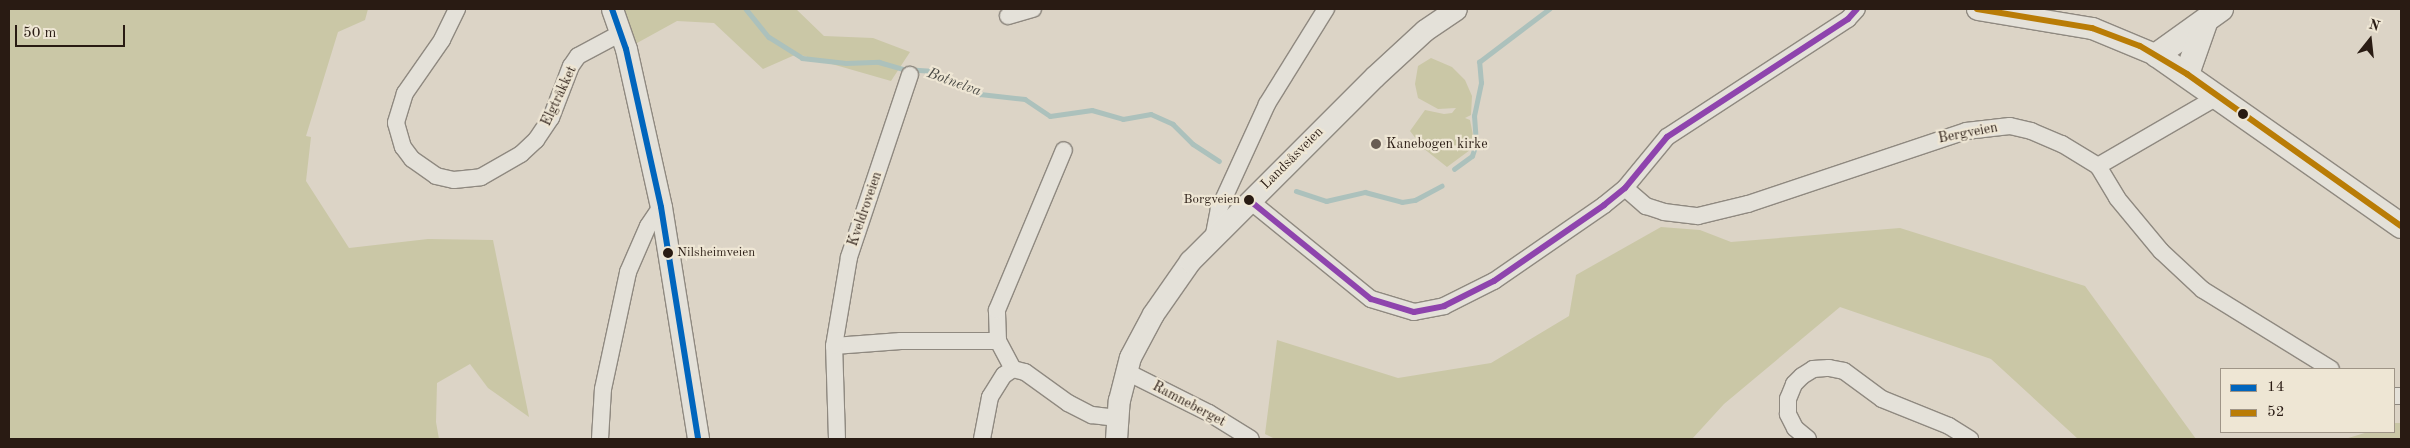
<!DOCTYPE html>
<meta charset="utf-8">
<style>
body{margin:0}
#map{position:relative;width:2410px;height:448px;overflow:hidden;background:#dcd4c6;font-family:"Old Standard TT",serif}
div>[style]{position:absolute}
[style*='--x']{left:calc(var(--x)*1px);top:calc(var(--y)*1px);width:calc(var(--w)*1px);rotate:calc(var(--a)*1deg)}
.green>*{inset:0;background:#cac7a6}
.stream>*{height:4.5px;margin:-2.25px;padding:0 2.25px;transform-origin:2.25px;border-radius:2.25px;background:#acc1bc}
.roads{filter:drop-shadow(1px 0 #8f8980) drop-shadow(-1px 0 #8f8980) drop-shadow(0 1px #8f8980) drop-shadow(0 -1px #8f8980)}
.minor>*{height:16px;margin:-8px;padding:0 8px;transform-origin:8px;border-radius:8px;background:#e4e1d9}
.tertiary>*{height:21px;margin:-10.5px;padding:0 10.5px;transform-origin:10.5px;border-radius:10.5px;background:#e4e1d9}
.secondary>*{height:24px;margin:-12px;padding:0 12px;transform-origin:12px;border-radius:12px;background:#e4e1d9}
.bus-1>*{height:6px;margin:-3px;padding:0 3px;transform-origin:3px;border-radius:3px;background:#0065bd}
.bus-2>*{height:6px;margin:-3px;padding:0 3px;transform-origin:3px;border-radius:3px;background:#b97c06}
.bus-3>*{height:6px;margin:-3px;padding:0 3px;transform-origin:3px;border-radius:3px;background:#8e44ad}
.dots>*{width:14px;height:14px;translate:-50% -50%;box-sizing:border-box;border:2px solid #eee6d4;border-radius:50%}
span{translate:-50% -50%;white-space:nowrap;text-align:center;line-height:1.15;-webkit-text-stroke:4.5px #eee6d4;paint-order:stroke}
.bus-label{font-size:13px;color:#291b13}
.right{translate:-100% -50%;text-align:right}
.left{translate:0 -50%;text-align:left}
.street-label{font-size:14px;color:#291b13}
.poi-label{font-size:14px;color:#291b13}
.water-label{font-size:15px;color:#4a4a45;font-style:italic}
.frame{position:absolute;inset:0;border:10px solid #291b13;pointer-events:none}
.legend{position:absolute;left:2220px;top:368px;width:175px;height:65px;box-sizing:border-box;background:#eee6d4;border:1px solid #9f9587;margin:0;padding:6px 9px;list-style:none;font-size:15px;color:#291b13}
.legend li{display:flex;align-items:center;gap:10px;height:25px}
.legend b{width:25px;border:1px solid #9f9587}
.north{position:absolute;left:2345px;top:15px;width:50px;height:50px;-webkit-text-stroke:4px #eee6d4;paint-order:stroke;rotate:16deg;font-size:14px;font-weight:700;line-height:20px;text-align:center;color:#291b13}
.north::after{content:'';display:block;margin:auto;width:18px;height:22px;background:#291b13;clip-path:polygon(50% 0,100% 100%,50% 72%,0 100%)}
.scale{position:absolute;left:15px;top:25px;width:110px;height:22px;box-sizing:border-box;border:2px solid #291b13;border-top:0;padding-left:6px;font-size:15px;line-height:18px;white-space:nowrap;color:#291b13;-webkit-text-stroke:4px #eee6d4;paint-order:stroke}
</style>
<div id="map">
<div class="green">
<i style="clip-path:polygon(9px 9px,368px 9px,365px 20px,338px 32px,306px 136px,311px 137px,306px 181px,349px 248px,428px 239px,493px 240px,529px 417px,488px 388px,470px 364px,437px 383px,436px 422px,439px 439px,9px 439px)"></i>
<i style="clip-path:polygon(614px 9px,796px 9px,824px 36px,873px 38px,910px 52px,891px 81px,797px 54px,763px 69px,714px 23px,677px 21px,628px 48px)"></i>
<i style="clip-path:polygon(1431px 58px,1452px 67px,1465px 80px,1472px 96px,1471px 115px,1465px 118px,1470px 120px,1474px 140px,1470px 150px,1447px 167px,1423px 148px,1410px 131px,1425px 110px,1444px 114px,1452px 113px,1456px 108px,1438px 109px,1418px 98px,1415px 84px,1418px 66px)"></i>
<i style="clip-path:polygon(1661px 227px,1700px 230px,1731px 242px,1900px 228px,2085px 286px,2196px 439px,2078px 439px,1991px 359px,1840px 307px,1724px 404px,1692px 439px,1275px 439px,1265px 434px,1277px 340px,1398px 378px,1491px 363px,1569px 316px,1576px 275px)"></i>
<i style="clip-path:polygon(2394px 423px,2401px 423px,2401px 439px,2345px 439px,2368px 432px,2394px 432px)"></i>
</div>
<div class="stream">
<i style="--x:746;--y:9;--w:36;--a:51"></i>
<i style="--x:769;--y:37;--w:39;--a:32"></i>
<i style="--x:802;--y:58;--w:44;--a:6.5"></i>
<i style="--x:846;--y:63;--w:33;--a:-2"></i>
<i style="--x:879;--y:62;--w:26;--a:16"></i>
<i style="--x:904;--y:69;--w:26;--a:4"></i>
<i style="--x:930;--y:71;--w:55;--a:24.7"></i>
<i style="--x:980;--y:94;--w:45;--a:6.3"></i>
<i style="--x:1025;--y:99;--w:30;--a:34"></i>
<i style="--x:1050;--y:116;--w:42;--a:-8.1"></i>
<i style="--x:1092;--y:110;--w:32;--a:16"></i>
<i style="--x:1123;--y:119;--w:28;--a:-10"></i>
<i style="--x:1151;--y:114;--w:24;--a:24"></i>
<i style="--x:1173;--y:124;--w:28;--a:45"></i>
<i style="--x:1193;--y:144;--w:31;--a:33"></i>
<i style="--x:1454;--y:169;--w:22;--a:-36"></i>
<i style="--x:1472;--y:156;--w:13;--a:-72"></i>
<i style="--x:1476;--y:144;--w:28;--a:-94"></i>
<i style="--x:1474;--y:116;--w:34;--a:-78"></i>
<i style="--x:1481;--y:83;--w:21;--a:-95"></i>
<i style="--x:1479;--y:62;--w:88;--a:-37.1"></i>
<i style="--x:1296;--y:191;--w:32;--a:18"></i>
<i style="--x:1326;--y:201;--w:40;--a:-13"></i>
<i style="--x:1365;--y:192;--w:38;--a:15"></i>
<i style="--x:1402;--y:202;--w:13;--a:-9"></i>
<i style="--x:1415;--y:200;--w:30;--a:-28"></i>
</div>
<div class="roads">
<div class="minor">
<i style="--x:457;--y:9;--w:34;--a:116"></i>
<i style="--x:442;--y:40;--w:65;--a:124.9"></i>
<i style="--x:405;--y:93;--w:31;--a:107"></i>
<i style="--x:396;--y:123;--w:25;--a:74"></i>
<i style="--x:403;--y:147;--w:15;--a:53"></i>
<i style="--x:412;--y:159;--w:29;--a:35"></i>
<i style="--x:436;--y:176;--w:18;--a:13"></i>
<i style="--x:454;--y:180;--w:27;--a:-6"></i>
<i style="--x:481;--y:177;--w:46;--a:-29.9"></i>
<i style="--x:521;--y:154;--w:21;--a:-43"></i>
<i style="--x:536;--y:140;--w:27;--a:-56"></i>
<i style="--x:551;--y:118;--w:56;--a:-69"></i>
<i style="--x:571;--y:66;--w:12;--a:-55"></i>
<i style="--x:578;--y:56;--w:49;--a:-28.1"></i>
<i style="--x:1008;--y:16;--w:26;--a:-16"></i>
<i style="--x:2098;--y:166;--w:138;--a:-30.1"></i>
<i style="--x:1625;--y:188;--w:28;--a:41"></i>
<i style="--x:1646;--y:206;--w:19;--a:18"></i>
<i style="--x:1664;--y:212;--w:34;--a:7"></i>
<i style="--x:1698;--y:216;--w:51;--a:-13.5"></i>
<i style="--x:1748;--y:204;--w:230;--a:-18.5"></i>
<i style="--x:1966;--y:131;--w:44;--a:-6.5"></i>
<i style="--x:2010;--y:126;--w:22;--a:13"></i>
<i style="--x:2031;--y:131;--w:34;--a:23"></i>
<i style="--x:2062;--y:144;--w:42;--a:31.4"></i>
<i style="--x:2098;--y:166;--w:37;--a:59"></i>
<i style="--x:2117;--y:198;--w:69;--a:50.3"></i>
<i style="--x:2161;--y:251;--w:57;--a:42.9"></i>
<i style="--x:2203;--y:290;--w:150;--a:31.7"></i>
<i style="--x:1249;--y:200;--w:157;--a:39.1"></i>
<i style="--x:1371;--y:299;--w:45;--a:16.8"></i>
<i style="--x:1414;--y:312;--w:31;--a:-11"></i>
<i style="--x:1444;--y:306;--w:56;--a:-26.6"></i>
<i style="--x:1494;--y:281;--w:134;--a:-34.6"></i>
<i style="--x:1604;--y:205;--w:27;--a:-39"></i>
<i style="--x:1625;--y:188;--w:66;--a:-50.5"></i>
<i style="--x:1667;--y:137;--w:216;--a:-33.1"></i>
<i style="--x:1848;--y:19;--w:13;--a:-48"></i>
<i style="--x:1214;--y:234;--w:25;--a:-79"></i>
<i style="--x:1219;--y:209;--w:115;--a:-65.4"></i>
<i style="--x:1267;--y:104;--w:112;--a:-58.2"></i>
<i style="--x:834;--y:346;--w:67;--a:-4.3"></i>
<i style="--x:901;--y:341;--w:97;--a:0"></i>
<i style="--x:1013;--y:369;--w:32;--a:-118"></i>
<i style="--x:998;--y:341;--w:31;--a:-92"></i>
<i style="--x:997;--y:310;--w:173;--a:-67.3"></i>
<i style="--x:1125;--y:371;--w:94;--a:26.6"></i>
<i style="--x:1209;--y:413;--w:49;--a:31.8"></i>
<i style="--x:2394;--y:396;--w:7;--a:0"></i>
<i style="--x:600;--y:439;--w:50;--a:-86.6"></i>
<i style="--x:603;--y:389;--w:120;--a:-77.9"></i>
<i style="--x:628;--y:272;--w:50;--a:-66.5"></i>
<i style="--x:648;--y:226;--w:23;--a:-56"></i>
<i style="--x:837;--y:439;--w:93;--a:-91.8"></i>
<i style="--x:834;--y:346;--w:90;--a:-80.4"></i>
<i style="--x:849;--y:257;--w:192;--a:-71.5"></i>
<i style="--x:982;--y:439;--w:43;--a:-79.2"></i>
<i style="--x:990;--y:397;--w:26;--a:-58"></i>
<i style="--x:1004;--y:375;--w:11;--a:-34"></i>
<i style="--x:1013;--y:369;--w:12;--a:14"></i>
<i style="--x:1025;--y:372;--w:53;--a:35.8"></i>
<i style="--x:1068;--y:403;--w:27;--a:27"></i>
<i style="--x:1092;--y:415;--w:25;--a:7"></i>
<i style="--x:1808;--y:439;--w:17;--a:-140"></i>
<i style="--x:1795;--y:428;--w:16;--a:-117"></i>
<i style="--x:1788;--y:414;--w:15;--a:-90"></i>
<i style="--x:1788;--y:399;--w:16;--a:-68"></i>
<i style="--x:1794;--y:384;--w:11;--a:-45"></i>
<i style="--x:1802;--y:376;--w:13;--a:-32"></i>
<i style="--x:1813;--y:369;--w:16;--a:-4"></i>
<i style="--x:1829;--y:368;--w:15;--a:11"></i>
<i style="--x:1844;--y:371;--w:47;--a:36.4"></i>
<i style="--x:1882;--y:399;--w:72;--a:21.9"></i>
<i style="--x:1949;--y:426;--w:25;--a:32"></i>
</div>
<div class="tertiary">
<i style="--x:612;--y:9;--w:42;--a:70.7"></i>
<i style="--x:626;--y:49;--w:162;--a:77.5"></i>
<i style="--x:661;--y:207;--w:235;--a:80.9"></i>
<i style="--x:1977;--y:9;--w:117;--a:9.4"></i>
<i style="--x:2092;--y:28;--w:70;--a:22.6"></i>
<i style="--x:1116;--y:439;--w:39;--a:-86"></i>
<i style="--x:1119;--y:400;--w:44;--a:-75.7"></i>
<i style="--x:1130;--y:357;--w:49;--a:-61.9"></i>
<i style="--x:1153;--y:314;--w:65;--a:-55.1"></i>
<i style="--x:1190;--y:261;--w:260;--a:-45"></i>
<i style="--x:1374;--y:77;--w:69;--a:-42.7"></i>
<i style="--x:1425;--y:30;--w:37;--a:-34"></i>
</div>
<div class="secondary">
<i style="--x:2221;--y:9;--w:79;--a:144.3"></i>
<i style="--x:2157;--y:55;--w:298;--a:35"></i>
<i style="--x:2187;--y:74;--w:54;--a:-70.6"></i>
</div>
</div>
<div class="bus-1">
<i style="--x:612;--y:9;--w:42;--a:70.7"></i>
<i style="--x:626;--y:49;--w:162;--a:77.5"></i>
<i style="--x:661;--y:207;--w:235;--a:80.9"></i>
</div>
<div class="bus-2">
<i style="--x:1977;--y:9;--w:117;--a:9.4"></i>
<i style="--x:2092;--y:28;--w:51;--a:20.6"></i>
<i style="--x:2140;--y:46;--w:55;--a:30.8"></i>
<i style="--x:2187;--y:74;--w:262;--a:35.4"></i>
</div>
<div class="bus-3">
<i style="--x:1249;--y:200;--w:157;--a:39.1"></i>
<i style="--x:1371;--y:299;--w:45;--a:16.8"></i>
<i style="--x:1414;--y:312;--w:31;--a:-11"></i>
<i style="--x:1444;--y:306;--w:56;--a:-26.6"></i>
<i style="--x:1494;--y:281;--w:134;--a:-34.6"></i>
<i style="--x:1604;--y:205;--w:27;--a:-39"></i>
<i style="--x:1625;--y:188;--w:66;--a:-50.5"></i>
<i style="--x:1667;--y:137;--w:216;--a:-33.1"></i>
<i style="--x:1848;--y:19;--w:13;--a:-48"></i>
</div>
<div class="dots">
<i style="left:2243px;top:114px;background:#291b13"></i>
<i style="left:1376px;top:144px;background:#685c52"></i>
<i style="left:1249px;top:200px;background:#291b13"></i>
<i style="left:668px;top:253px;background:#291b13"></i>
</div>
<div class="bus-label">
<span class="right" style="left:1240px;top:200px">Borgveien</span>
<span class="left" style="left:677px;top:253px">Nilsheimveien</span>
</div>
<div class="street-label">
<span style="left:559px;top:96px;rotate:-65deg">Elgtråkket</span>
<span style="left:1968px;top:133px;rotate:-11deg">Bergveien</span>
<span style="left:1292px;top:158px;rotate:-45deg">Landsåsveien</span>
<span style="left:865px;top:209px;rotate:-71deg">Kveldroveien</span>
<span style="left:1189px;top:404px;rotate:28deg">Ramneberget</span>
</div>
<div class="poi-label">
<span class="left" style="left:1386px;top:144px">Kanebogen kirke</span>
</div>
<div class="water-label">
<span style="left:954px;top:83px;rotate:20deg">Botnelva</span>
</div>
<div class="frame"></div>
<ul class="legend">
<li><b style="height:6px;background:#0065bd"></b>14</li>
<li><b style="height:6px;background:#b97c06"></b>52</li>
</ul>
<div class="north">N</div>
<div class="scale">50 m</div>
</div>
